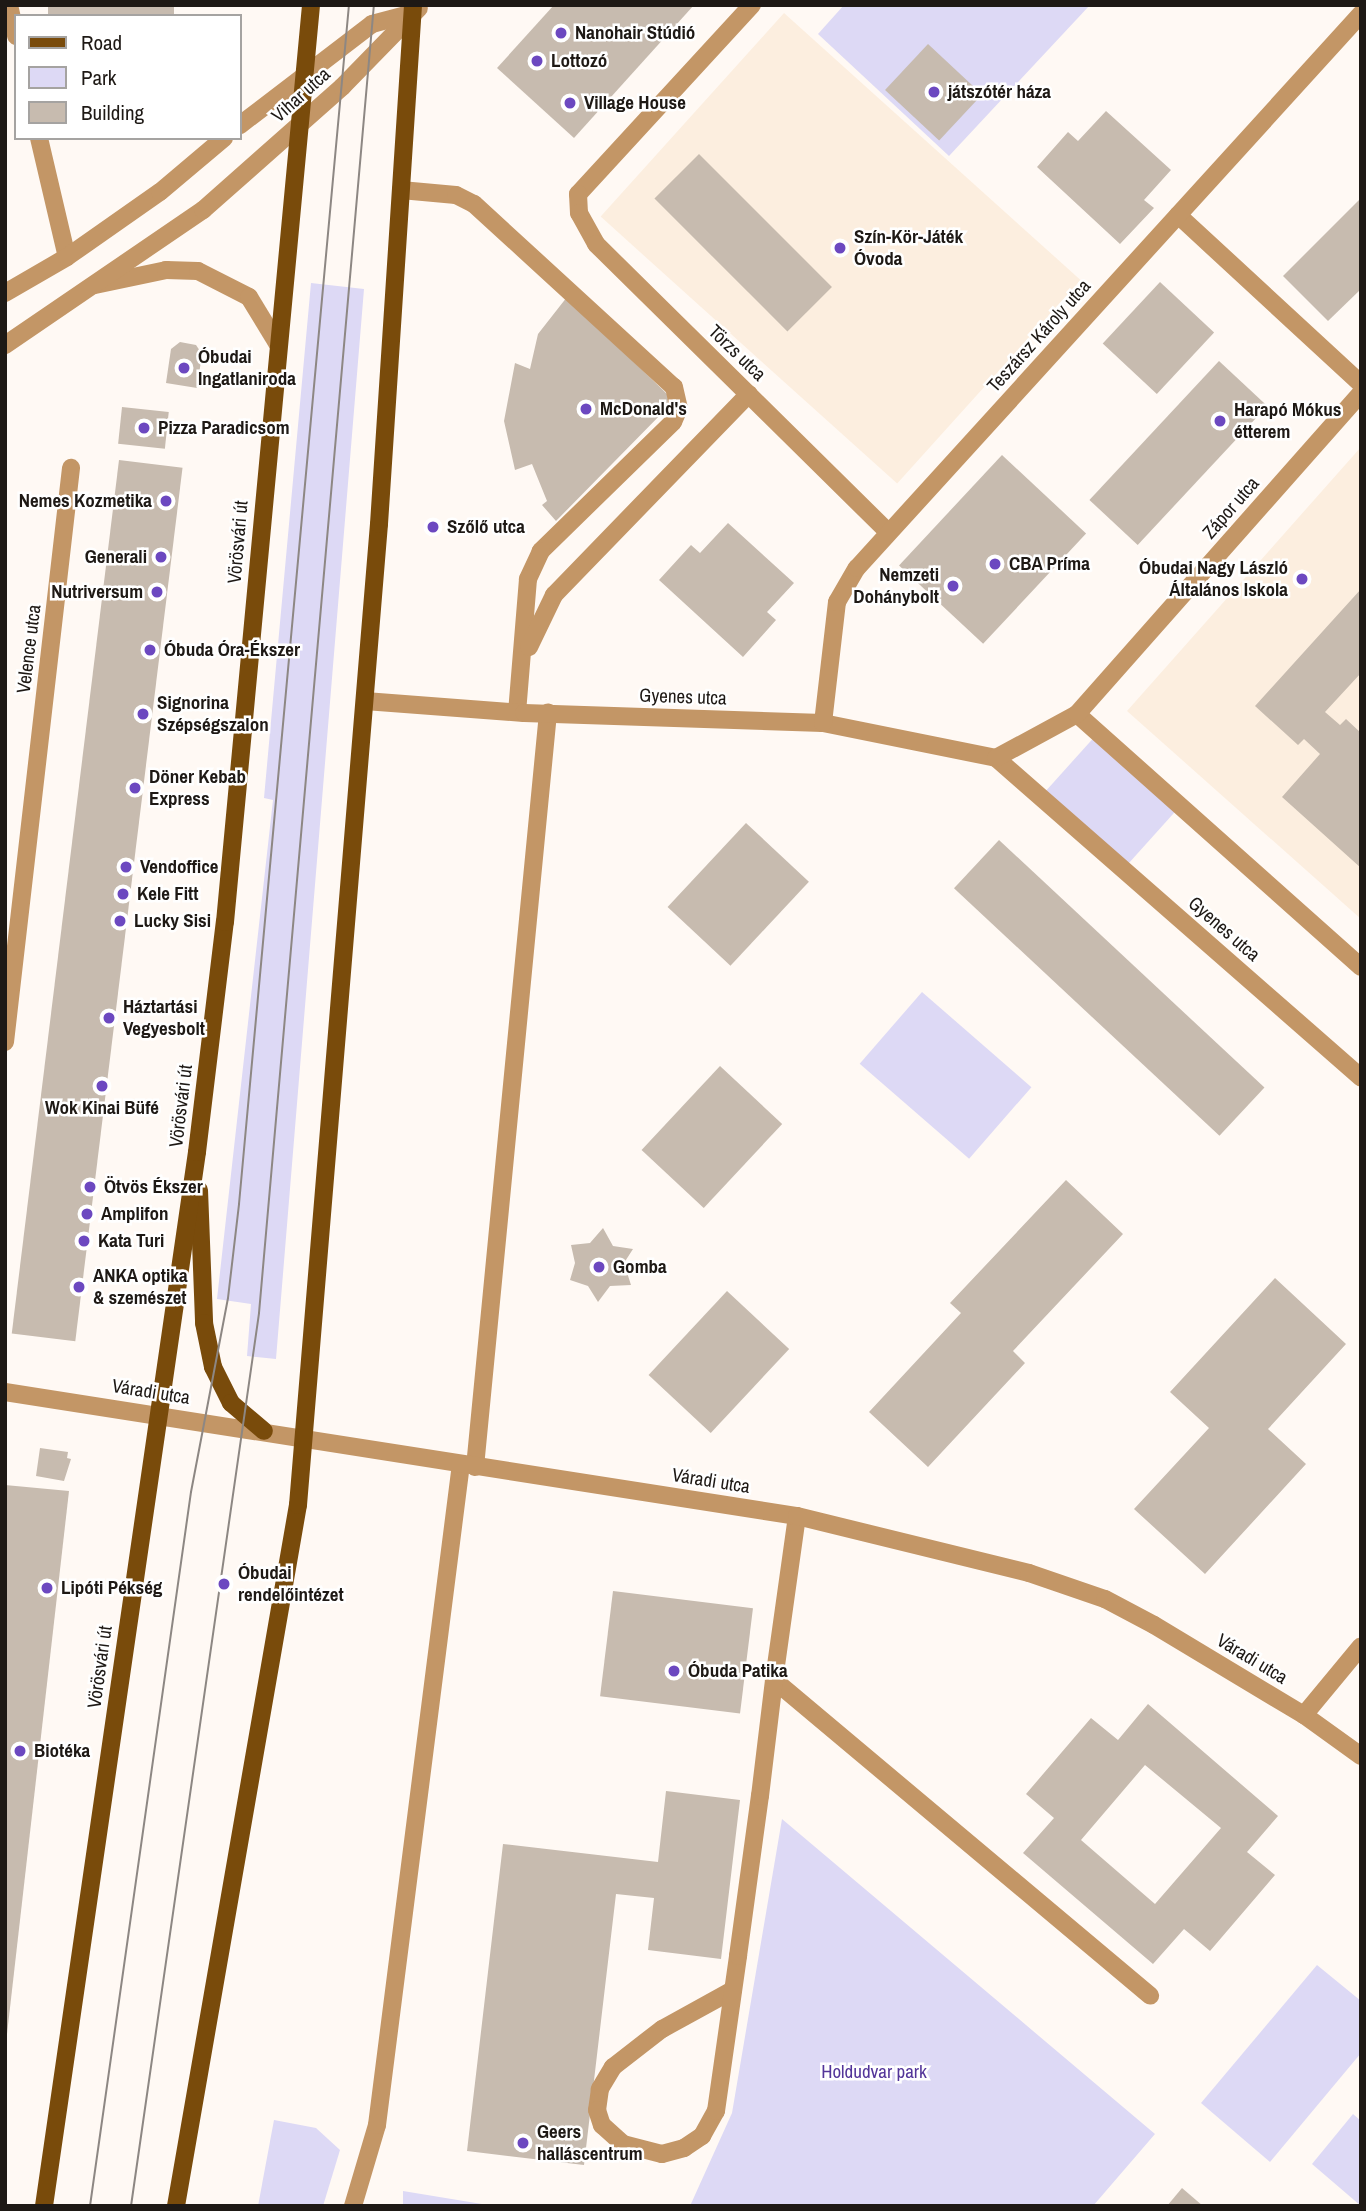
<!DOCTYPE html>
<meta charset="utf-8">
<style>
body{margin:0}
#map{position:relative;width:1366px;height:2211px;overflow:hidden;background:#fff9f4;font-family:"Archivo Narrow",sans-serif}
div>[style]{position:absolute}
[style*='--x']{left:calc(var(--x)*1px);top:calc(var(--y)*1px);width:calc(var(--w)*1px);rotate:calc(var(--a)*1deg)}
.built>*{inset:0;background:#fceedf;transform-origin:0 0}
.green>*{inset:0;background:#ddd9f5;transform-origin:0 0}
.building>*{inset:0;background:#c7bbaf;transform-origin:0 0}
.service>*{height:18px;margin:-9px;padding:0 9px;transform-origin:9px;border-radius:9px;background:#c39666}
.minor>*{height:18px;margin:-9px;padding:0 9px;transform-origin:9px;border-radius:9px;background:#c39666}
.primary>*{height:18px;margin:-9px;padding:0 9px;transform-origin:9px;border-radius:9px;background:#794b0b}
.tram>*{height:2px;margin:-1px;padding:0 1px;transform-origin:1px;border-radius:1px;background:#8d8783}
.dots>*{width:19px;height:19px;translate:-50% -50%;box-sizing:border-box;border:4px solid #fff;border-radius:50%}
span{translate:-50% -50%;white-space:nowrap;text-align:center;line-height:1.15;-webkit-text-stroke:5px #fff;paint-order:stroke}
.poi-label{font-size:19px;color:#1e1915;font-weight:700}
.left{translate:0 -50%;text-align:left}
.right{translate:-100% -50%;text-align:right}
.street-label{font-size:19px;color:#1e1915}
.park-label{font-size:19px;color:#533599}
.frame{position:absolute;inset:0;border:7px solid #1e1915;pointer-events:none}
.legend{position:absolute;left:14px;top:14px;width:228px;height:126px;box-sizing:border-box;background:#fff;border:2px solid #a5a3a1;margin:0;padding:9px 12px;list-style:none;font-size:21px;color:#1e1915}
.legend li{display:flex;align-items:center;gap:14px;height:35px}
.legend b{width:35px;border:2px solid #a5a3a1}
</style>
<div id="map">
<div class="built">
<i style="left:784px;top:13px;width:399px;height:274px;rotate:42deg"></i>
<i style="clip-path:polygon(1361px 447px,1361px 919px,1127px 711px)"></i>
</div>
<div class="green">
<i style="clip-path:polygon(844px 5px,1090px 5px,949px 156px,818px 34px)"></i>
<i style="clip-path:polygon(311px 283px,364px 289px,276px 1359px,247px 1356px,251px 1304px,217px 1299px,273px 800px,264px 798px)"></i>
<i style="left:1098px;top:733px;width:110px;height:85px;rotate:42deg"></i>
<i style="left:922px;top:992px;width:145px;height:95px;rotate:41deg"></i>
<i style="clip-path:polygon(782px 1819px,1155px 2134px,1093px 2206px,690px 2206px,732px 2113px)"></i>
<i style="clip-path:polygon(1317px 1965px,1361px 2001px,1361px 2053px,1270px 2162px,1201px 2103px)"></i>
<i style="clip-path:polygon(1353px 2114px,1361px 2121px,1361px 2206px,1312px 2164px)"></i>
<i style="clip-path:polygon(274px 2120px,316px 2128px,340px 2150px,323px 2206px,258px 2206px)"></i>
<i style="clip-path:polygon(403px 2191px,494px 2206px,403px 2206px)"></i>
</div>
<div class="building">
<i style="left:48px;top:5px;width:126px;height:13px"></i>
<i style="clip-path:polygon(554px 5px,694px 5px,574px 138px,497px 68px)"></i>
<i style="left:928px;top:44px;width:74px;height:63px;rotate:43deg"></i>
<i style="clip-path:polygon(1106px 111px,1171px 170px,1144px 200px,1154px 208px,1120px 244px,1037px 167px,1068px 132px,1078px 141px)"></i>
<i style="left:699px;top:154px;width:188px;height:63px;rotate:45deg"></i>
<i style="clip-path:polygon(1361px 198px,1361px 289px,1328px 321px,1283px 276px)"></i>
<i style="left:1160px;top:282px;width:74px;height:84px;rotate:43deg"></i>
<i style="clip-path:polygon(567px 297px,667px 394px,670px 405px,556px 521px,542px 505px,547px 501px,532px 464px,515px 470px,504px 421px,515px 363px,530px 369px,538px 334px)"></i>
<i style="clip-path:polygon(180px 342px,196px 345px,202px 354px,197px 388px,166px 383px,171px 349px)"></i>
<i style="left:1219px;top:361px;width:66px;height:190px;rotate:43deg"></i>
<i style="left:122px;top:407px;width:47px;height:37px;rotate:6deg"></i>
<i style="left:1002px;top:455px;width:115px;height:151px;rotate:43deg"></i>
<i style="left:119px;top:460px;width:64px;height:880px;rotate:7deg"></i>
<i style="clip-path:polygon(728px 523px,794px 583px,767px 612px,776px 620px,743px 657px,659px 580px,691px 545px,700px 553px)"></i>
<i style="clip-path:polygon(1361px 589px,1361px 673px,1325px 712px,1340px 725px,1346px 719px,1361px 733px,1361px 868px,1282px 797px,1320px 754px,1304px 739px,1298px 745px,1255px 706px)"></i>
<i style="left:746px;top:823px;width:86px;height:115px;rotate:43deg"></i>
<i style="left:999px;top:840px;width:363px;height:66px;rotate:43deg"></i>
<i style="left:720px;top:1066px;width:85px;height:115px;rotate:43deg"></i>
<i style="clip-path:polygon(1066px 1180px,1123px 1234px,1013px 1351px,1025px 1363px,928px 1467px,869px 1412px,961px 1313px,950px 1303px)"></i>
<i style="clip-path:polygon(603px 1228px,613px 1246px,633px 1249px,624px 1263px,631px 1285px,610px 1286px,598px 1302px,588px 1286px,570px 1280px,575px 1263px,571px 1245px,590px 1243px)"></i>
<i style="clip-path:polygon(1275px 1278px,1346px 1344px,1268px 1429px,1306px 1464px,1205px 1574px,1134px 1509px,1209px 1428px,1170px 1392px)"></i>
<i style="left:727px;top:1291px;width:85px;height:115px;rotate:43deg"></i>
<i style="clip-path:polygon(40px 1448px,68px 1452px,67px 1458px,71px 1459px,64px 1481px,36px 1476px)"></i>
<i style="clip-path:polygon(5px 1485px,69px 1491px,7px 2034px,5px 2034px)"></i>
<i style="left:613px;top:1591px;width:141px;height:106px;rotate:7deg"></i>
<i style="clip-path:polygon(evenodd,1148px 1704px,1278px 1816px,1247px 1852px,1275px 1875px,1210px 1951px,1184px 1929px,1153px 1964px,1023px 1853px,1054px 1818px,1026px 1794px,1091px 1718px,1118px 1740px,1148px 1704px,1145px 1765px,1221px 1828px,1155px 1904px,1081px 1840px,1145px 1765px)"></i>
<i style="clip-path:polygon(666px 1791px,740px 1800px,721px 1959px,648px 1950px,654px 1898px,616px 1894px,584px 2165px,467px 2151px,503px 1844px,658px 1862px)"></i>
<i style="clip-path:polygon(1182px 2188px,1203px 2206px,1167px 2206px)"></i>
</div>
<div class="service">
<i style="--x:401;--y:190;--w:55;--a:5.2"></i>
<i style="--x:456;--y:195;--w:20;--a:27"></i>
<i style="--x:474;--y:204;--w:271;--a:42.5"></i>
<i style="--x:674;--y:387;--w:22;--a:77"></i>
<i style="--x:679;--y:408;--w:15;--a:113"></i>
<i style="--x:673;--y:422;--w:185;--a:135.7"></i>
<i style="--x:541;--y:551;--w:31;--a:115"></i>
<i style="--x:528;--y:579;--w:133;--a:94.7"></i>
<i style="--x:1178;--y:215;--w:249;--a:42.7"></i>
<i style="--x:95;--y:285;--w:73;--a:-11.9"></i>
<i style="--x:166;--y:270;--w:32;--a:2"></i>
<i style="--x:198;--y:271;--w:57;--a:27"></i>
<i style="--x:249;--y:297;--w:54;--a:58.7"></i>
<i style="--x:529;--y:647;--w:58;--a:-64.3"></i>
<i style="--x:554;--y:595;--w:280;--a:-45.9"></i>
<i style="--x:5;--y:1042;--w:578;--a:-83.44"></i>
<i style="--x:475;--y:1467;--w:758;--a:-84.47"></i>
<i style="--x:797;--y:1516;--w:166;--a:98"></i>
<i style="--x:774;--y:1680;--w:491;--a:40"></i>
<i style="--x:733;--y:1990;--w:81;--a:151.2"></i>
<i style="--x:662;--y:2029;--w:62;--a:142.2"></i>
<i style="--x:613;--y:2067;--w:26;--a:121"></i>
<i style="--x:600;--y:2089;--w:21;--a:98"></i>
<i style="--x:597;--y:2110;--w:16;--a:72"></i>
<i style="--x:602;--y:2125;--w:28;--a:42"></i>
<i style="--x:623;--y:2144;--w:40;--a:14.4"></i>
<i style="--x:662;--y:2154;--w:23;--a:-15"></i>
<i style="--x:684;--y:2148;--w:22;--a:-34"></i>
<i style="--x:702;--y:2136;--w:29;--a:-61"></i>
<i style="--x:716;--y:2111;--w:157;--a:-81.9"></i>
<i style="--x:738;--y:1956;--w:162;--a:-82.2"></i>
<i style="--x:760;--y:1796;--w:117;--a:-83.1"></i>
<i style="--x:353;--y:2206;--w:84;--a:-73.5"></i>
<i style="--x:377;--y:2125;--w:666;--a:-82.76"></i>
</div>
<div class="minor">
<i style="--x:9;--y:5;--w:32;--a:77"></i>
<i style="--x:752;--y:5;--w:257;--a:132.6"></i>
<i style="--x:578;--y:194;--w:19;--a:87"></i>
<i style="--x:579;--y:213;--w:35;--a:61"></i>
<i style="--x:596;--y:244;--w:410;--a:44.6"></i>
<i style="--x:240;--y:125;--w:166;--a:-37.4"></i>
<i style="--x:372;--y:24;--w:42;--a:-15"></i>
<i style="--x:39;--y:138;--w:122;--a:76.8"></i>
<i style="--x:5;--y:293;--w:72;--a:-30.1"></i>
<i style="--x:67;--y:257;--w:113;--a:-35"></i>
<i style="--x:160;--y:192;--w:84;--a:-40.2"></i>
<i style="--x:5;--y:345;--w:240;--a:-34.3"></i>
<i style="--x:203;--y:210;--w:186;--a:-41.5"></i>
<i style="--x:342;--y:87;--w:110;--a:-45.7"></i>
<i style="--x:365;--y:701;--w:159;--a:4.3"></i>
<i style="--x:524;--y:713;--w:299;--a:1.9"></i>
<i style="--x:823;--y:723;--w:177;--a:11.4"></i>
<i style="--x:996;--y:758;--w:485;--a:41.2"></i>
<i style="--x:1077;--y:714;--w:380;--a:41.7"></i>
<i style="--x:823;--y:723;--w:122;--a:-83.4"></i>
<i style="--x:837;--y:602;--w:39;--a:-60"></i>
<i style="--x:857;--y:568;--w:749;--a:-47.71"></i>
<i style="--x:996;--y:758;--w:92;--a:-28.5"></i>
<i style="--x:1077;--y:714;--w:429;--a:-48.5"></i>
<i style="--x:5;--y:1392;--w:802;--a:8.9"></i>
<i style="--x:797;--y:1516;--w:239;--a:13.8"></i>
<i style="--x:1029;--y:1573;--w:80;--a:18.9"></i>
<i style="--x:1105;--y:1599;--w:55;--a:28"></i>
<i style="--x:1154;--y:1625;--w:175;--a:31"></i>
<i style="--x:1304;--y:1715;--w:70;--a:35.7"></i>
<i style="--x:1304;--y:1715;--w:89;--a:-50.4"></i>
</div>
<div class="primary">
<i style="--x:199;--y:1190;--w:133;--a:87.8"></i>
<i style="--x:204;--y:1323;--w:45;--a:78.4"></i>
<i style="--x:213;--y:1367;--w:40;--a:63.4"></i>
<i style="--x:231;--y:1403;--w:43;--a:40.3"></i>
<i style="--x:44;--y:2206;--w:1065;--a:-81.74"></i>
<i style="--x:197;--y:1152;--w:232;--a:-83.1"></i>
<i style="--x:225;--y:922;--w:921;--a:-84.64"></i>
<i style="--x:176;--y:2206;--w:712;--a:-80.13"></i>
<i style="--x:298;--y:1505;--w:984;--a:-85.28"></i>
<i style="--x:379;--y:524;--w:520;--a:-86.25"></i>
</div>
<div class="tram">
<i style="--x:90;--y:2206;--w:721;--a:-81.95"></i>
<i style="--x:191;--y:1492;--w:197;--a:-79.2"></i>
<i style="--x:228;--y:1298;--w:95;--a:-83.3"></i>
<i style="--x:239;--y:1204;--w:1204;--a:-84.76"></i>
<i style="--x:131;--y:2206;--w:902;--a:-81.84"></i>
<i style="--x:259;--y:1313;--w:1313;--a:-84.98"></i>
</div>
<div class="dots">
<i style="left:561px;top:33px;background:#6c48c0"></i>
<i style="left:537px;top:61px;background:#6c48c0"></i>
<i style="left:934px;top:92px;background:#6c48c0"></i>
<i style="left:570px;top:103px;background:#6c48c0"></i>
<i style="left:840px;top:248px;background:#6c48c0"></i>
<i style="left:184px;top:368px;background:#6c48c0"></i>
<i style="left:586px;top:409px;background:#6c48c0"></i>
<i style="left:1220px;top:421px;background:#6c48c0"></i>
<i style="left:144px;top:428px;background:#6c48c0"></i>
<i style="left:166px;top:501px;background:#6c48c0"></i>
<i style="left:433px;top:527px;background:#6c48c0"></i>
<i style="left:161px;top:557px;background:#6c48c0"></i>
<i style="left:995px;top:564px;background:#6c48c0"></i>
<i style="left:1302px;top:579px;background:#6c48c0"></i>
<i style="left:953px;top:586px;background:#6c48c0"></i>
<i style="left:157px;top:592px;background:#6c48c0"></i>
<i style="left:150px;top:650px;background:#6c48c0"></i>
<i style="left:143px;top:714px;background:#6c48c0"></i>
<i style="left:135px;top:788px;background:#6c48c0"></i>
<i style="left:126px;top:867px;background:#6c48c0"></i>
<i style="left:123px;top:894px;background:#6c48c0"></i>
<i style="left:120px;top:921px;background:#6c48c0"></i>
<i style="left:109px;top:1018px;background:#6c48c0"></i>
<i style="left:102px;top:1086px;background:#6c48c0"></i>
<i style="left:90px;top:1187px;background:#6c48c0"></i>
<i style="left:87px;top:1214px;background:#6c48c0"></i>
<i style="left:84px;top:1241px;background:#6c48c0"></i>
<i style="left:599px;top:1267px;background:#6c48c0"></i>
<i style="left:79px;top:1287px;background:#6c48c0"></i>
<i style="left:224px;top:1584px;background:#6c48c0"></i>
<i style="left:47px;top:1588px;background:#6c48c0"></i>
<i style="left:674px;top:1671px;background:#6c48c0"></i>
<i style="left:20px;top:1751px;background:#6c48c0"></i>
<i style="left:523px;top:2143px;background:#6c48c0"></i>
</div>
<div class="poi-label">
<span class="left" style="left:575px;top:33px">Nanohair Stúdió</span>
<span class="left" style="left:551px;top:61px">Lottozó</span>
<span class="left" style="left:948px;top:92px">játszótér háza</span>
<span class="left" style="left:584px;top:103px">Village House</span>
<span class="left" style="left:854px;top:248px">Szín-Kör-Játék<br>Óvoda</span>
<span class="left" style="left:198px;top:368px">Óbudai<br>Ingatlaniroda</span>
<span class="left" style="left:600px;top:409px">McDonald's</span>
<span class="left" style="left:1234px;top:421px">Harapó Mókus<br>étterem</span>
<span class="left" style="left:158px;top:428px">Pizza Paradicsom</span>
<span class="right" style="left:152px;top:501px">Nemes Kozmetika</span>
<span class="left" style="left:447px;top:527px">Szőlő utca</span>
<span class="right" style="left:147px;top:557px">Generali</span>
<span class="left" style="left:1009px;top:564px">CBA Príma</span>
<span class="right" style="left:1288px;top:579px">Óbudai Nagy László<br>Általános Iskola</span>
<span class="right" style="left:939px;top:586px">Nemzeti<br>Dohánybolt</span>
<span class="right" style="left:143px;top:592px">Nutriversum</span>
<span class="left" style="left:164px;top:650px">Óbuda Óra-Ékszer</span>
<span class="left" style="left:157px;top:714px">Signorina<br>Szépségszalon</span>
<span class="left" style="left:149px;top:788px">Döner Kebab<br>Express</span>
<span class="left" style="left:140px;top:867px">Vendoffice</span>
<span class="left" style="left:137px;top:894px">Kele Fitt</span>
<span class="left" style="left:134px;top:921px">Lucky Sisi</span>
<span class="left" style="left:123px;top:1018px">Háztartási<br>Vegyesbolt</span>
<span style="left:102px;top:1108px">Wok Kinai Büfé</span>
<span class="left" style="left:104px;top:1187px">Ötvös Ékszer</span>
<span class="left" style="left:101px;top:1214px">Amplifon</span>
<span class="left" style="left:98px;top:1241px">Kata Turi</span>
<span class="left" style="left:613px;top:1267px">Gomba</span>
<span class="left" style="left:93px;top:1287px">ANKA optika<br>&amp; szemészet</span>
<span class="left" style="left:238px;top:1584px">Óbudai<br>rendelőintézet</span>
<span class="left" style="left:61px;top:1588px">Lipóti Pékség</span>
<span class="left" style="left:688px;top:1671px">Óbuda Patika</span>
<span class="left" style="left:34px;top:1751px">Biotéka</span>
<span class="left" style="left:537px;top:2143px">Geers<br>halláscentrum</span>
</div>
<div class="street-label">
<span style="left:301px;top:95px;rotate:-42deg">Vihar utca</span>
<span style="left:1039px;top:336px;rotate:-48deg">Teszársz Károly utca</span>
<span style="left:737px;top:353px;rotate:44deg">Törzs utca</span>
<span style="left:1231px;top:508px;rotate:-49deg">Zápor utca</span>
<span style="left:238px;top:542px;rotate:-85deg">Vörösvári út</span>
<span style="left:29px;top:649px;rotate:-83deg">Velence utca</span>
<span style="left:683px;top:697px;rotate:2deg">Gyenes utca</span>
<span style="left:1224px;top:929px;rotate:41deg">Gyenes utca</span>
<span style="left:181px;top:1106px;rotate:-83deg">Vörösvári út</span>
<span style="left:151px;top:1392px;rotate:9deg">Váradi utca</span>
<span style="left:711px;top:1481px;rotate:9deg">Váradi utca</span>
<span style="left:1252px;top:1659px;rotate:31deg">Váradi utca</span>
<span style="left:100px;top:1667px;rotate:-82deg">Vörösvári út</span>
</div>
<div class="park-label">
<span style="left:874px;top:2072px">Holdudvar park</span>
</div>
<div class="frame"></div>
<ul class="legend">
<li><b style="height:9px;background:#794b0b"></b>Road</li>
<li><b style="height:19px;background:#ddd9f5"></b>Park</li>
<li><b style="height:19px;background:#c7bbaf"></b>Building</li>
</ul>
</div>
